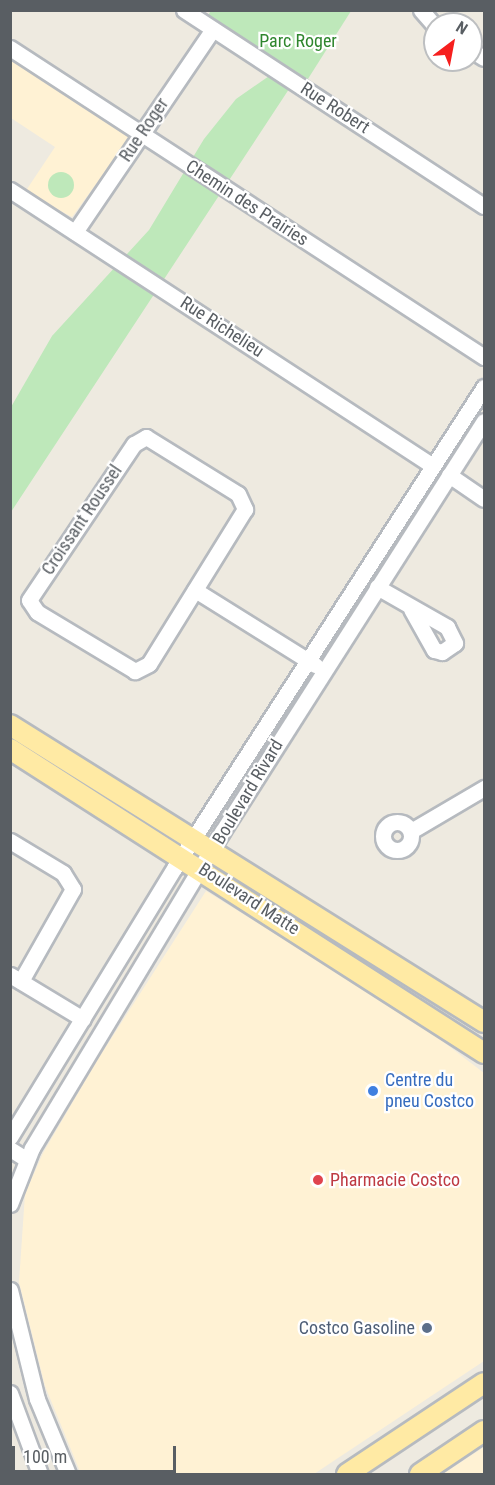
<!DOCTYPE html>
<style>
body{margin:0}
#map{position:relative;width:495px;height:1485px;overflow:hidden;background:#eeeae0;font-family:"Roboto Condensed",sans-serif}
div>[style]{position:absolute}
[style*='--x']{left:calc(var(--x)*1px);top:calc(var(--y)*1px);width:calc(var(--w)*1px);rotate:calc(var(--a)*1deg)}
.commercial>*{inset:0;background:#fff2d4}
.green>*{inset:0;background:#bee8ba}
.round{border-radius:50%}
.roads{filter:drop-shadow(2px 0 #b6babf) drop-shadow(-2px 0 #b6babf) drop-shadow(0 2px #b6babf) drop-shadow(0 -2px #b6babf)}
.minor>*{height:15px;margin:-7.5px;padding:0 7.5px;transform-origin:7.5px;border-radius:7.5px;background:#fff}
.minor>.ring{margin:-7.5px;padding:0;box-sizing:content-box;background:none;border:15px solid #fff;border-radius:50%}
.major>*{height:20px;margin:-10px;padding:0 10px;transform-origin:10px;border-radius:10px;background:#ffeaa4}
.dots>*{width:16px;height:16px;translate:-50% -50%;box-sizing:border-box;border:3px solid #fff;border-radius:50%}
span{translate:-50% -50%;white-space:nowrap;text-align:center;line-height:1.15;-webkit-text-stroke:4.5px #fff;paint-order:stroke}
.park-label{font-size:18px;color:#2f862e}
.street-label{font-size:18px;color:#595e63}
.shop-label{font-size:18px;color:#366cbe}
.left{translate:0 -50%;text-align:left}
.health-label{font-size:18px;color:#be3a42}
.service-label{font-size:18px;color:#4e5e75}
.right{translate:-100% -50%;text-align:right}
.frame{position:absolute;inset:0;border:12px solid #595e63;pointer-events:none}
.north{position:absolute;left:423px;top:12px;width:60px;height:60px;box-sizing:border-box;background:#fff;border:2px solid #bdbfc1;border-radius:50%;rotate:32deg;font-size:16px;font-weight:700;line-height:24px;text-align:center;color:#595e63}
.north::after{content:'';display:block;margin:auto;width:21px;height:27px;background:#f61f1e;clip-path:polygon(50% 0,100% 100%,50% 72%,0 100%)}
.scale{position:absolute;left:12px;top:1446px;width:164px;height:27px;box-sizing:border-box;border:3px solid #595e63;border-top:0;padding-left:8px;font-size:18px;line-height:21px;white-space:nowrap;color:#595e63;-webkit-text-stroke:4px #fff;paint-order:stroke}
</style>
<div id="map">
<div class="commercial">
<i style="clip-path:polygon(10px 54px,131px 136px,72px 217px,25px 192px,55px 147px,11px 118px)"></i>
<i style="clip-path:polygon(206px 891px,420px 1024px,484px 1073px,484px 1361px,314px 1474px,81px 1474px,45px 1386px,19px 1282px,25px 1194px,43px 1153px,98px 1059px)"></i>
<i style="clip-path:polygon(484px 1447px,484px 1474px,443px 1474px)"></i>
</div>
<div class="green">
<i style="clip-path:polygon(211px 10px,351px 11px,306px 82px,207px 18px)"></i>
<i style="clip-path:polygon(272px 74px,291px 86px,11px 512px,11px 407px,52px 336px,149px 230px,204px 139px,236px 99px)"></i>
<i class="round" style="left:48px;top:172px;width:26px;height:26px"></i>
</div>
<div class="roads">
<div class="minor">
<i style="--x:184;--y:10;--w:358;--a:33.2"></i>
<i style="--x:421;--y:10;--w:21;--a:49"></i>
<i style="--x:10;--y:48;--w:566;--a:33.1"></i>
<i style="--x:471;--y:50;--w:15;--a:32"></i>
<i style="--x:10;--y:190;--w:505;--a:33.12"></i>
<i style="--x:75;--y:232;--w:245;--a:-55.8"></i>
<i style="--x:146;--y:437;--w:108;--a:31.8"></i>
<i style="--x:238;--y:494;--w:17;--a:65"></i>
<i style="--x:245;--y:509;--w:182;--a:121.8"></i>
<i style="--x:149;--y:664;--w:16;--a:153"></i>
<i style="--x:135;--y:671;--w:114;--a:-149"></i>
<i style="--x:37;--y:612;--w:14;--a:-124"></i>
<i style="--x:29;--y:600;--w:188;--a:-56.1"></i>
<i style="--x:134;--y:444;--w:14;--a:-30"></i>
<i style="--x:449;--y:475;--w:42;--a:34.4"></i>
<i style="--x:377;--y:587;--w:81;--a:29.7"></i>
<i style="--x:447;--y:627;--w:18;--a:63"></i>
<i style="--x:455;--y:643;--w:16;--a:145"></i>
<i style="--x:442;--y:652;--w:8;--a:-166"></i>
<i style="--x:434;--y:650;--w:47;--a:-119.3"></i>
<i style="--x:195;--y:590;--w:142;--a:32"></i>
<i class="ring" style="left:383px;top:822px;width:13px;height:13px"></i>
<i style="--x:411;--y:831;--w:85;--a:-30.5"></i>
<i style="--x:10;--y:841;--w:62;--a:31.1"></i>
<i style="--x:63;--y:873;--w:19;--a:58"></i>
<i style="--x:73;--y:889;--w:106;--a:119.5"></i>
<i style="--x:10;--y:975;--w:85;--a:31.1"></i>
<i style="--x:10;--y:1137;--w:316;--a:-58.6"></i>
<i style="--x:175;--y:867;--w:571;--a:-57.23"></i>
<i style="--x:10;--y:1149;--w:19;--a:32"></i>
<i style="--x:10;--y:1204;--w:60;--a:-68.6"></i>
<i style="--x:32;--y:1148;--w:369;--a:-59"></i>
<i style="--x:222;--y:832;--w:487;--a:-57.5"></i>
<i style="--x:10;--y:1290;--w:112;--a:76.1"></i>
<i style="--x:37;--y:1399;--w:81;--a:67.5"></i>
<i style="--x:10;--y:1393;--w:86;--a:69.7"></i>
</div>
<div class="major">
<i style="--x:10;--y:725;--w:559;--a:32.07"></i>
<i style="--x:10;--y:749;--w:563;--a:32.67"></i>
<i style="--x:347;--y:1474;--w:164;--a:-33.6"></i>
<i style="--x:420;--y:1474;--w:77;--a:-33.9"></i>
</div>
</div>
<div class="dots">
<i style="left:373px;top:1091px;background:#3f7fe0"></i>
<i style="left:318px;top:1180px;background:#e0444e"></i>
<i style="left:427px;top:1328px;background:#5c6f8a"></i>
</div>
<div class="park-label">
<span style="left:298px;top:41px">Parc Roger</span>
</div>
<div class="street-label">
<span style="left:335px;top:108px;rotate:33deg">Rue Robert</span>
<span style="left:144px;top:130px;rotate:-56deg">Rue Roger</span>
<span style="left:247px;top:203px;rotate:33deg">Chemin des Prairies</span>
<span style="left:222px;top:327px;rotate:33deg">Rue Richelieu</span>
<span style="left:82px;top:520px;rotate:-56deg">Croissant Roussel</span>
<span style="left:248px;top:792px;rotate:-59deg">Boulevard Rivard</span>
<span style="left:249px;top:899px;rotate:33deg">Boulevard Matte</span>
</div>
<div class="shop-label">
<span class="left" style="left:385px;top:1091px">Centre du<br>pneu Costco</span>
</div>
<div class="health-label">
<span class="left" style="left:330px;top:1180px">Pharmacie Costco</span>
</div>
<div class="service-label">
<span class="right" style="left:415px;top:1328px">Costco Gasoline</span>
</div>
<div class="frame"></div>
<div class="north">N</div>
<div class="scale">100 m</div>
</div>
